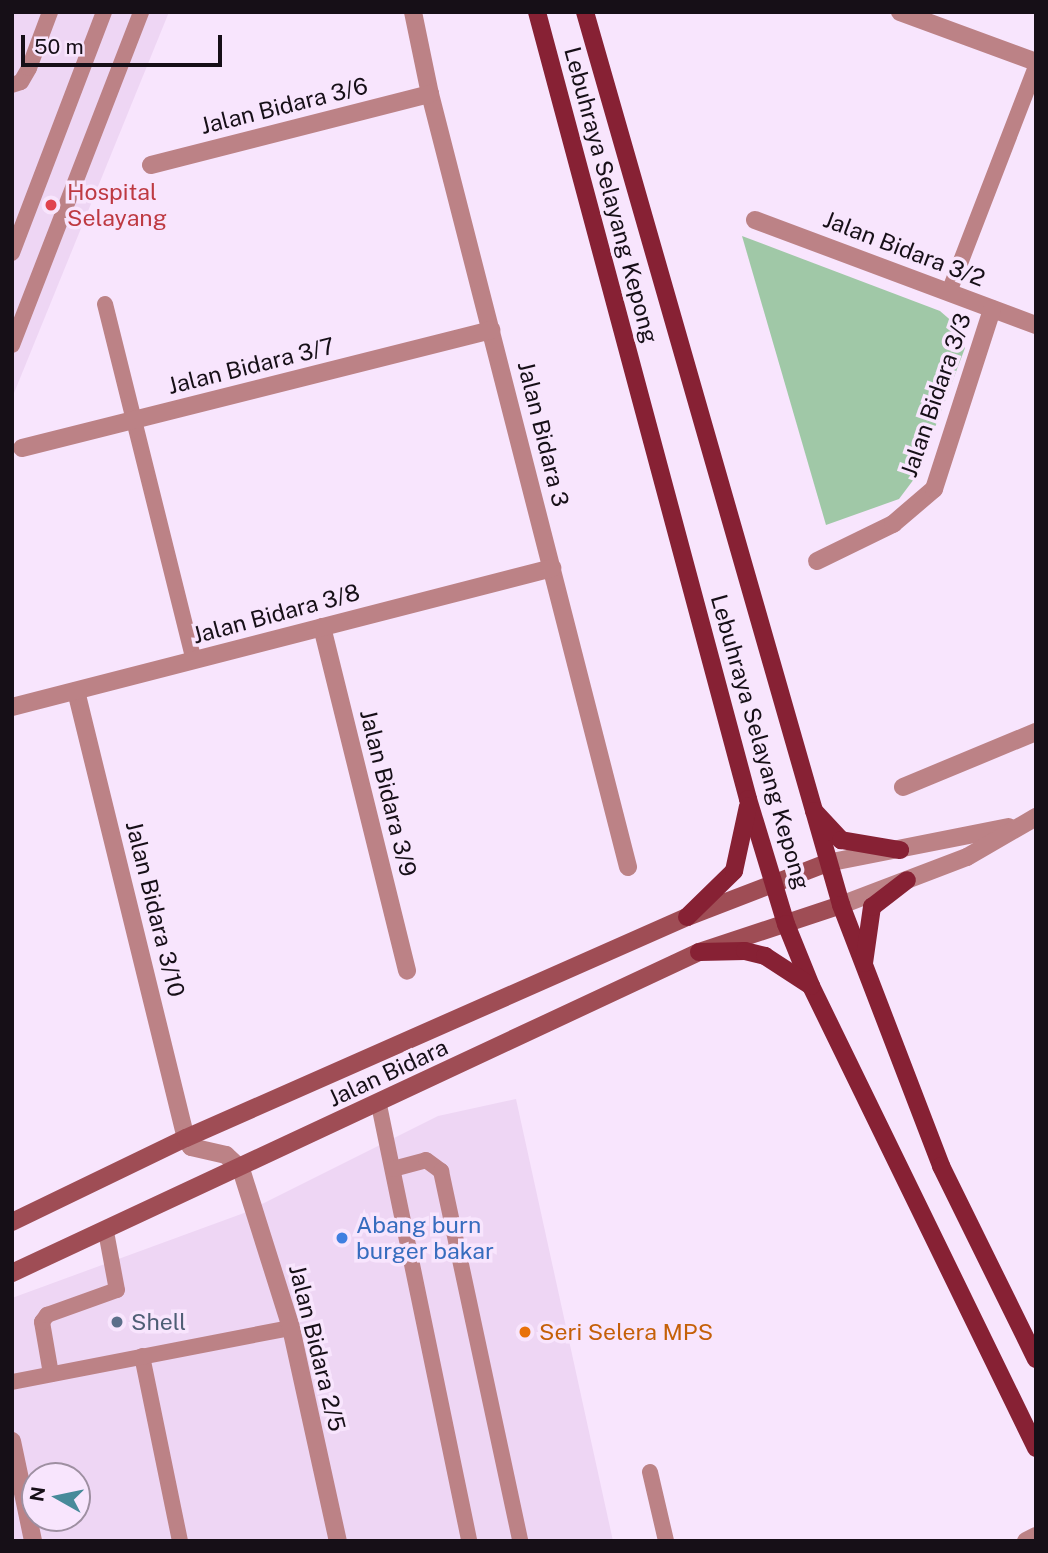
<!DOCTYPE html>
<style>
body{margin:0}
#map{position:relative;width:1048px;height:1553px;overflow:hidden;background:#f8e5fd;font-family:"Public Sans",sans-serif}
div>[style]{position:absolute}
[style*='--x']{left:calc(var(--x)*1px);top:calc(var(--y)*1px);width:calc(var(--w)*1px);rotate:calc(var(--a)*1deg)}
.built>*{inset:0;background:#eed6f4}
.green>*{inset:0;background:#a0c8a7}
.service>*{height:16px;margin:-8px;padding:0 8px;transform-origin:8px;border-radius:8px;background:#bc8286}
.minor>*{height:18px;margin:-9px;padding:0 9px;transform-origin:9px;border-radius:9px;background:#bc8286}
.tertiary>*{height:18px;margin:-9px;padding:0 9px;transform-origin:9px;border-radius:9px;background:#bc8286}
.secondary>*{height:18px;margin:-9px;padding:0 9px;transform-origin:9px;border-radius:9px;background:#9f4d55}
.primary>*{height:18px;margin:-9px;padding:0 9px;transform-origin:9px;border-radius:9px;background:#872134}
.dots>*{width:19px;height:19px;translate:-50% -50%;box-sizing:border-box;border:4px solid #f8e5fd;border-radius:50%}
span{translate:-50% -50%;white-space:nowrap;text-align:center;line-height:1.15;-webkit-text-stroke:7px #f8e5fd;paint-order:stroke}
.street-label{font-size:23px;color:#160f17}
.health-label{font-size:23px;color:#be3a42}
.left{translate:0 -50%;text-align:left}
.shop-label{font-size:23px;color:#366cbe}
.service-label{font-size:23px;color:#4e5e75}
.food-label{font-size:23px;color:#c56008}
.frame{position:absolute;inset:0;border:14px solid #160f17;pointer-events:none}
.north{position:absolute;left:21px;top:1462px;width:70px;height:70px;box-sizing:border-box;background:#f8e5fd;border:2px solid #9e8fa1;border-radius:50%;rotate:279deg;font-size:19px;font-weight:700;line-height:28px;text-align:center;color:#160f17}
.north::after{content:'';display:block;margin:auto;width:24px;height:32px;background:#478a9a;clip-path:polygon(50% 0,100% 100%,50% 72%,0 100%)}
.scale{position:absolute;left:21px;top:35px;width:201px;height:32px;box-sizing:border-box;border:4px solid #160f17;border-top:0;padding-left:9px;font-size:21px;line-height:24px;white-space:nowrap;color:#160f17;-webkit-text-stroke:5px #f8e5fd;paint-order:stroke}
</style>
<div id="map">
<div class="built">
<i style="clip-path:polygon(12px 12px,169px 12px,12px 398px)"></i>
<i style="clip-path:polygon(evenodd,516px 1099px,613px 1541px,12px 1541px,12px 1298px,244px 1213px,438px 1116px,516px 1099px,35px 1476px,77px 1476px,77px 1518px,35px 1518px,35px 1476px)"></i>
</div>
<div class="green">
<i style="clip-path:polygon(742px 236px,940px 311px,955px 324px,965px 348px,917px 475px,899px 499px,826px 525px)"></i>
</div>
<div class="service">
<i style="--x:12;--y:85;--w:9;--a:-18"></i>
<i style="--x:21;--y:82;--w:16;--a:-60"></i>
<i style="--x:29;--y:68;--w:60;--a:-69.4"></i>
<i style="--x:12;--y:253;--w:258;--a:-69.1"></i>
<i style="--x:949;--y:292;--w:241;--a:-68.9"></i>
<i style="--x:105;--y:304;--w:367;--a:76"></i>
<i style="--x:12;--y:345;--w:357;--a:-68.8"></i>
<i style="--x:379;--y:1105;--w:445;--a:78.3"></i>
<i style="--x:393;--y:1169;--w:34;--a:-15"></i>
<i style="--x:426;--y:1160;--w:19;--a:36"></i>
<i style="--x:441;--y:1171;--w:378;--a:77.9"></i>
<i style="--x:142;--y:1356;--w:189;--a:78.4"></i>
<i style="--x:51;--y:1374;--w:53;--a:-99.8"></i>
<i style="--x:42;--y:1322;--w:9;--a:-54"></i>
<i style="--x:47;--y:1315;--w:74;--a:-19.7"></i>
<i style="--x:117;--y:1290;--w:59;--a:-100.7"></i>
<i style="--x:12;--y:1382;--w:284;--a:-11"></i>
<i style="--x:650;--y:1472;--w:71;--a:76.9"></i>
</div>
<div class="minor">
<i style="--x:413;--y:12;--w:84;--a:78.3"></i>
<i style="--x:430;--y:94;--w:798;--a:75.63"></i>
<i style="--x:900;--y:12;--w:145;--a:20.2"></i>
<i style="--x:151;--y:165;--w:288;--a:-14.3"></i>
<i style="--x:755;--y:220;--w:300;--a:20.5"></i>
<i style="--x:22;--y:448;--w:484;--a:-14.1"></i>
<i style="--x:817;--y:561;--w:85;--a:-26"></i>
<i style="--x:893;--y:524;--w:54;--a:-40.5"></i>
<i style="--x:934;--y:489;--w:189;--a:-72.1"></i>
<i style="--x:322;--y:627;--w:354;--a:76.1"></i>
<i style="--x:76;--y:691;--w:460;--a:76.2"></i>
<i style="--x:186;--y:1138;--w:10;--a:61"></i>
<i style="--x:191;--y:1147;--w:36;--a:13"></i>
<i style="--x:226;--y:1155;--w:21;--a:43"></i>
<i style="--x:241;--y:1169;--w:167;--a:72.5"></i>
<i style="--x:291;--y:1328;--w:218;--a:77.6"></i>
<i style="--x:12;--y:707;--w:558;--a:-14.43"></i>
<i style="--x:903;--y:787;--w:144;--a:-22.5"></i>
<i style="--x:12;--y:1441;--w:102;--a:78.1"></i>
<i style="--x:1026;--y:1541;--w:11;--a:-27"></i>
</div>
<div class="tertiary">
<i style="--x:827;--y:863;--w:185;--a:-11.2"></i>
<i style="--x:841;--y:905;--w:135;--a:-20.9"></i>
<i style="--x:967;--y:857;--w:80;--a:-30.1"></i>
</div>
<div class="secondary">
<i style="--x:12;--y:1222;--w:193;--a:-25.8"></i>
<i style="--x:186;--y:1138;--w:548;--a:-23.8"></i>
<i style="--x:687;--y:917;--w:150;--a:-21.1"></i>
<i style="--x:12;--y:1273;--w:758;--a:-25.04"></i>
<i style="--x:699;--y:952;--w:150;--a:-18.3"></i>
</div>
<div class="primary">
<i style="--x:537;--y:12;--w:815;--a:74.99"></i>
<i style="--x:748;--y:799;--w:131;--a:73.1"></i>
<i style="--x:786;--y:924;--w:67;--a:68"></i>
<i style="--x:811;--y:986;--w:514;--a:64.03"></i>
<i style="--x:585;--y:12;--w:929;--a:74"></i>
<i style="--x:841;--y:905;--w:280;--a:69"></i>
<i style="--x:941;--y:1166;--w:215;--a:63.8"></i>
<i style="--x:814;--y:811;--w:40;--a:47"></i>
<i style="--x:841;--y:840;--w:60;--a:9.6"></i>
<i style="--x:687;--y:917;--w:66;--a:-44.4"></i>
<i style="--x:734;--y:871;--w:66;--a:-77.8"></i>
<i style="--x:699;--y:952;--w:46;--a:-1.2"></i>
<i style="--x:745;--y:951;--w:21;--a:14"></i>
<i style="--x:765;--y:956;--w:55;--a:33.1"></i>
<i style="--x:864;--y:963;--w:57;--a:-81.9"></i>
<i style="--x:872;--y:907;--w:44;--a:-37.6"></i>
</div>
<div class="dots">
<i style="left:51px;top:205px;background:#e0444e"></i>
<i style="left:342px;top:1238px;background:#3f7fe0"></i>
<i style="left:117px;top:1322px;background:#5c6f8a"></i>
<i style="left:525px;top:1332px;background:#e8710a"></i>
</div>
<div class="street-label">
<span style="left:284px;top:106px;rotate:-14deg">Jalan Bidara 3/6</span>
<span style="left:611px;top:195px;rotate:75deg">Lebuhraya Selayang Kepong</span>
<span style="left:904px;top:249px;rotate:21deg">Jalan Bidara 3/2</span>
<span style="left:251px;top:366px;rotate:-14deg">Jalan Bidara 3/7</span>
<span style="left:936px;top:395px;rotate:-71deg">Jalan Bidara 3/3</span>
<span style="left:543px;top:434px;rotate:76deg">Jalan Bidara 3</span>
<span style="left:276px;top:614px;rotate:-15deg">Jalan Bidara 3/8</span>
<span style="left:760px;top:742px;rotate:74deg">Lebuhraya Selayang Kepong</span>
<span style="left:388px;top:793px;rotate:76deg">Jalan Bidara 3/9</span>
<span style="left:155px;top:909px;rotate:76deg">Jalan Bidara 3/10</span>
<span style="left:388px;top:1073px;rotate:-25deg">Jalan Bidara</span>
<span style="left:317px;top:1348px;rotate:76deg">Jalan Bidara 2/5</span>
</div>
<div class="health-label">
<span class="left" style="left:67px;top:205px">Hospital<br>Selayang</span>
</div>
<div class="shop-label">
<span class="left" style="left:356px;top:1238px">Abang burn<br>burger bakar</span>
</div>
<div class="service-label">
<span class="left" style="left:131px;top:1322px">Shell</span>
</div>
<div class="food-label">
<span class="left" style="left:539px;top:1332px">Seri Selera MPS</span>
</div>
<div class="frame"></div>
<div class="north">N</div>
<div class="scale">50 m</div>
</div>
